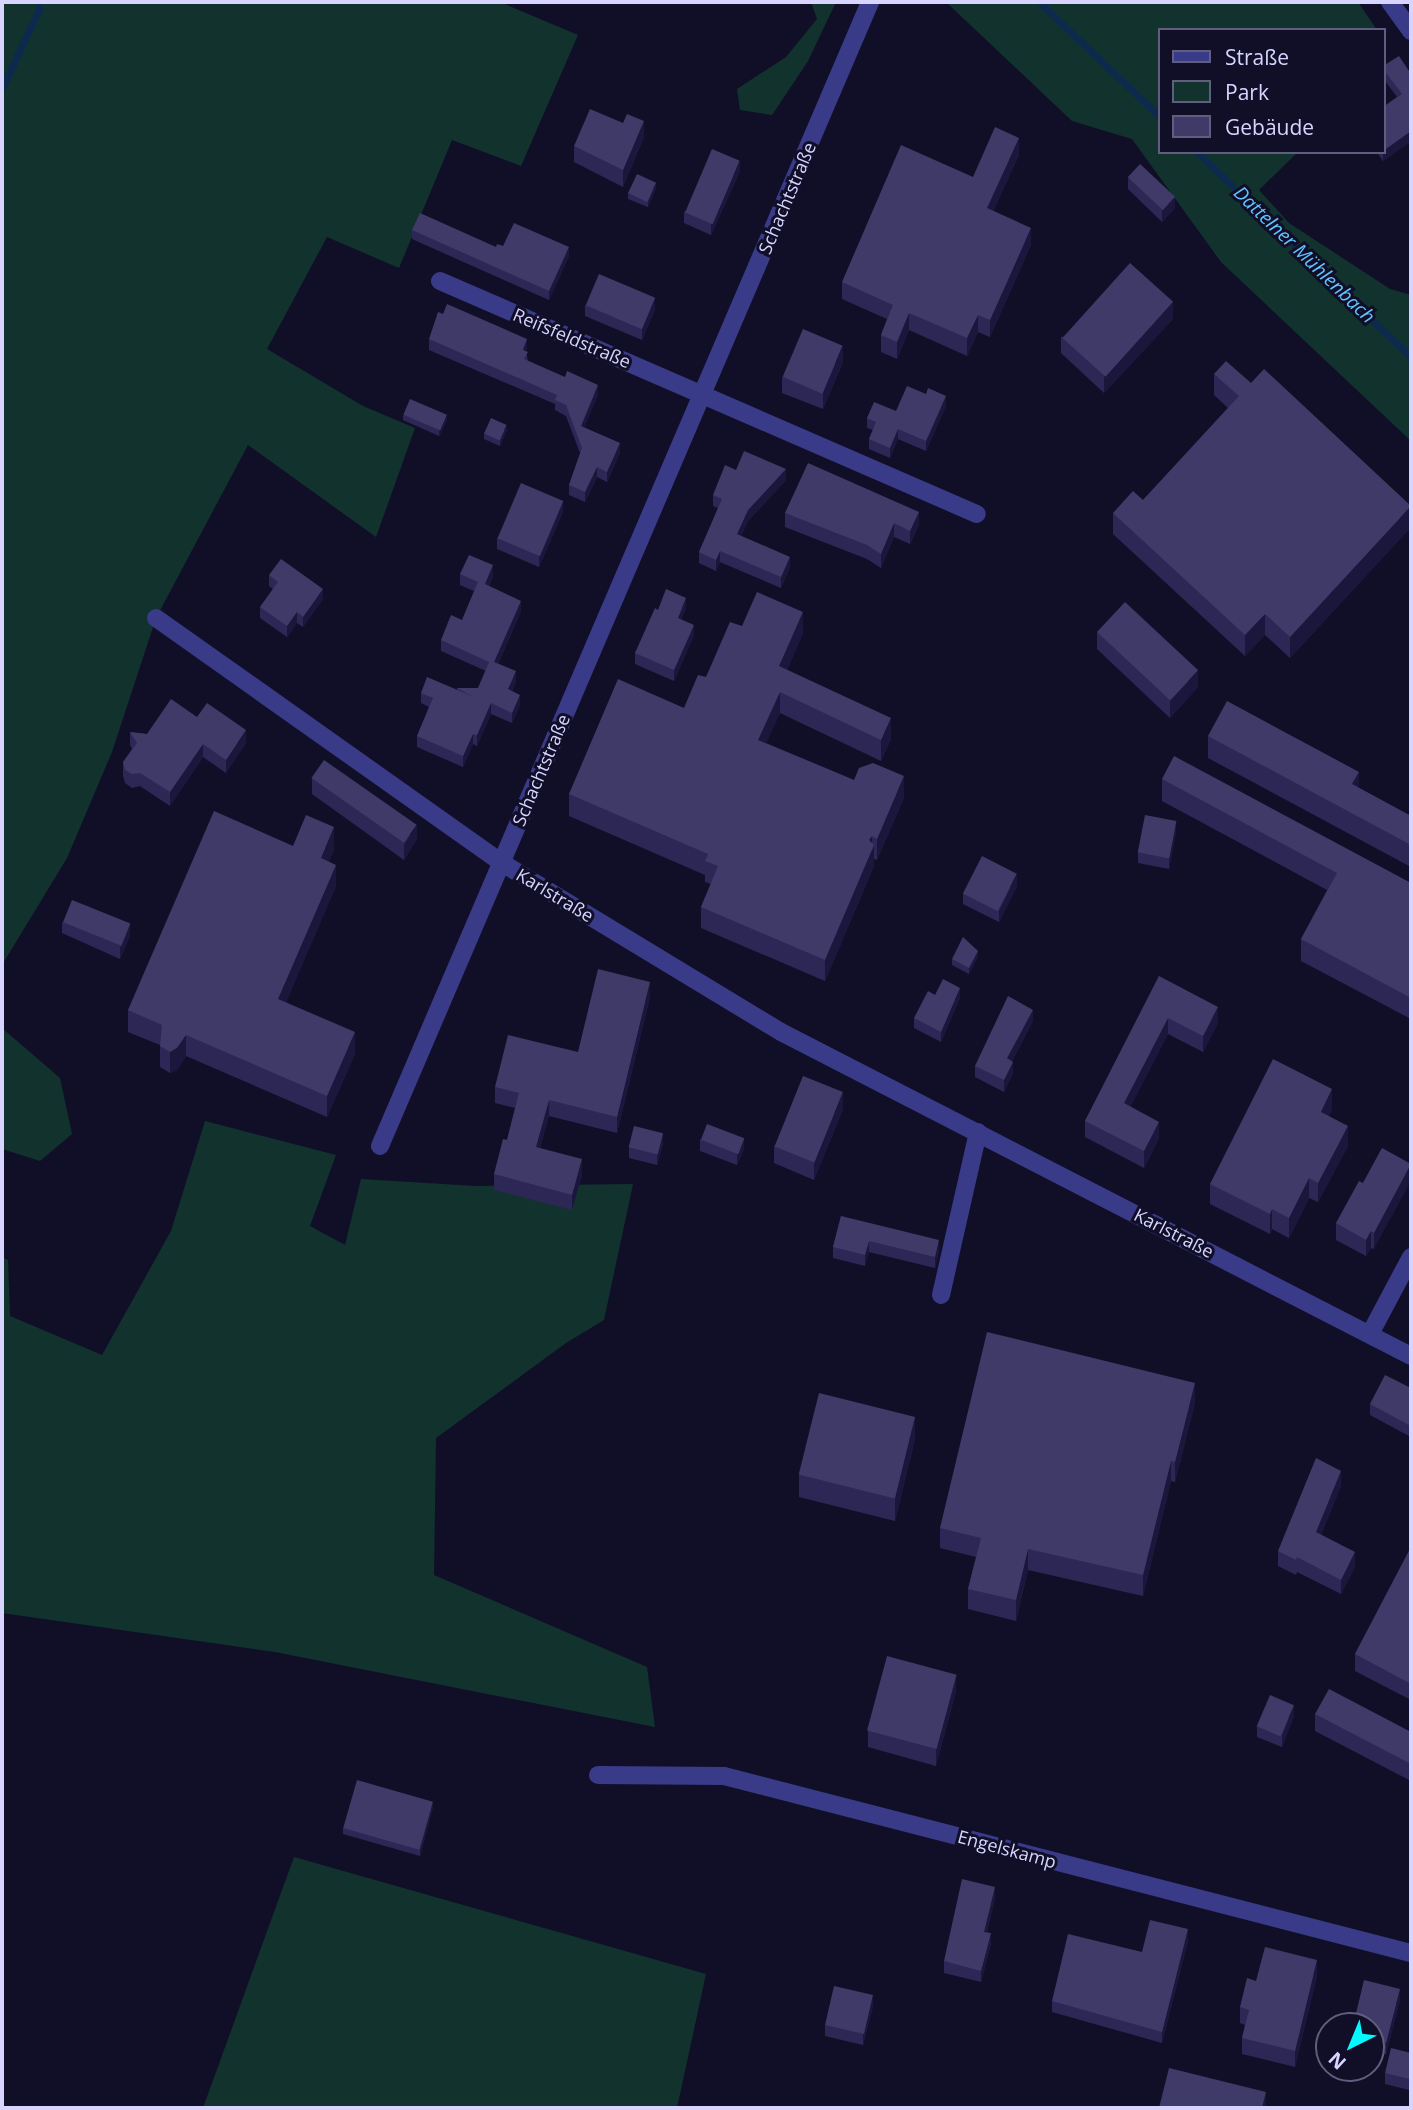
<!DOCTYPE html>
<meta charset="utf-8">
<style>
body{margin:0}
#map{position:relative;width:1413px;height:2110px;overflow:hidden;background:#110f28;font-family:"Open Sans",sans-serif}
div>[style]{position:absolute}
[style*='--x']{left:calc(var(--x)*1px);top:calc(var(--y)*1px);width:calc(var(--w)*1px);rotate:calc(var(--a)*1deg)}
.green>*{inset:0;background:#12322e}
.stream>*{height:7px;margin:-3.5px;padding:0 3.5px;transform-origin:3.5px;border-radius:3.5px;background:#0d2a4e}
.street>*{height:18px;margin:-9px;padding:0 9px;transform-origin:9px;border-radius:9px;background:#393b88}
.wall>*{inset:0;background:#2d2756}
.shaded-wall>*{inset:0;background:#1a163c}
.building>*{inset:0;background:#3f3a68;transform-origin:0 0}
span{translate:-50% -50%;white-space:nowrap;text-align:center;line-height:1.15;-webkit-text-stroke:6px #110f28;paint-order:stroke}
.street-label{font-size:18px;color:#d7d5ff}
.water-label{font-size:19px;color:#63c3ff;font-style:italic}
.frame{position:absolute;inset:0;border:4px solid #d7d5ff;pointer-events:none}
.legend{position:absolute;left:1158px;top:28px;width:228px;height:126px;box-sizing:border-box;background:#110f28;border:2px solid #605e7e;margin:0;padding:9px 12px;list-style:none;font-size:21px;color:#d7d5ff}
.legend li{display:flex;align-items:center;gap:14px;height:35px}
.legend b{width:35px;border:2px solid #605e7e}
.north{position:absolute;left:1315px;top:2012px;width:70px;height:70px;box-sizing:border-box;background:#110f28;border:2px solid #605e7e;border-radius:50%;rotate:223deg;font-size:19px;font-weight:700;line-height:28px;text-align:center;color:#d7d5ff}
.north::after{content:'';display:block;margin:auto;width:24px;height:32px;background:#01f9ff;clip-path:polygon(50% 0,100% 100%,50% 72%,0 100%)}
</style>
<div id="map">
<div class="green">
<i style="clip-path:polygon(2px 2px,500px 2px,578px 35px,521px 166px,452px 140px,399px 268px,327px 237px,267px 349px,363px 406px,415px 428px,376px 537px,248px 445px,156px 618px,112px 752px,67px 858px,2px 965px)"></i>
<i style="clip-path:polygon(811px 2px,836px 2px,808px 61px,772px 115px,740px 110px,737px 89px,786px 57px,817px 19px)"></i>
<i style="clip-path:polygon(946px 2px,1358px 2px,1377px 30px,1159px 30px,1159px 152px,1298px 152px,1259px 190px,1289px 223px,1390px 289px,1411px 295px,1411px 441px,1221px 262px,1132px 139px,1072px 121px)"></i>
<i style="clip-path:polygon(2px 1028px,60px 1078px,72px 1134px,40px 1161px,2px 1149px)"></i>
<i style="clip-path:polygon(205px 1121px,336px 1155px,310px 1226px,345px 1245px,361px 1179px,476px 1186px,633px 1184px,604px 1320px,566px 1343px,436px 1438px,434px 1575px,647px 1667px,655px 1727px,275px 1652px,2px 1613px,2px 1257px,8px 1260px,10px 1316px,102px 1355px,171px 1231px)"></i>
<i style="clip-path:polygon(294px 1857px,706px 1974px,677px 2108px,203px 2108px)"></i>
</div>
<div class="stream">
<i style="--x:1039;--y:2;--w:166;--a:43.5"></i>
<i style="--x:2;--y:88;--w:87;--a:-64.9"></i>
<i style="--x:39;--y:9;--w:7;--a:-98"></i>
<i style="--x:1197;--y:152;--w:296;--a:43.8"></i>
</div>
<div class="street">
<i style="--x:1390;--y:2;--w:36;--a:54"></i>
<i style="--x:440;--y:281;--w:585;--a:23.46"></i>
<i style="--x:156;--y:618;--w:424;--a:35.3"></i>
<i style="--x:502;--y:863;--w:326;--a:31.2"></i>
<i style="--x:781;--y:1032;--w:708;--a:27.22"></i>
<i style="--x:380;--y:1146;--w:1245;--a:-66.81"></i>
<i style="--x:941;--y:1295;--w:167;--a:-77.2"></i>
<i style="--x:1370;--y:1334;--w:87;--a:-62"></i>
<i style="--x:598;--y:1775;--w:126;--a:0.5"></i>
<i style="--x:724;--y:1776;--w:709;--a:14.45"></i>
</div>
<div class="wall">
<i style="clip-path:polygon(1383px 66px,1411px 74px,1411px 141px,1383px 161px,1377px 152px,1383px 152px,1383px 107px,1397px 97px,1383px 78px)"></i>
<i style="clip-path:polygon(644px 137px,623px 187px,574px 162px,574px 146px)"></i>
<i style="clip-path:polygon(1019px 155px,993px 211px,1031px 245px,990px 337px,978px 332px,967px 356px,909px 330px,897px 359px,881px 352px,881px 335px,887px 319px,842px 299px,842px 282px,973px 177px)"></i>
<i style="clip-path:polygon(740px 171px,711px 235px,684px 223px,684px 212px)"></i>
<i style="clip-path:polygon(1128px 178px,1175px 208px,1162px 222px,1128px 189px)"></i>
<i style="clip-path:polygon(656px 188px,648px 207px,628px 199px,628px 193px)"></i>
<i style="clip-path:polygon(412px 230px,496px 247px,503px 246px,569px 256px,549px 300px,412px 239px)"></i>
<i style="clip-path:polygon(585px 305px,655px 310px,642px 340px,585px 316px)"></i>
<i style="clip-path:polygon(1173px 319px,1104px 393px,1061px 353px,1061px 337px)"></i>
<i style="clip-path:polygon(429px 339px,527px 349px,526px 351px,528px 361px,598px 395px,584px 427px,620px 453px,607px 482px,597px 477px,585px 502px,569px 495px,569px 485px,580px 453px,566px 416px,555px 410px,555px 404px,429px 350px)"></i>
<i style="clip-path:polygon(843px 362px,823px 409px,782px 393px,782px 377px)"></i>
<i style="clip-path:polygon(1214px 374px,1411px 527px,1290px 658px,1265px 635px,1245px 656px,1113px 534px,1113px 513px,1143px 500px,1228px 408px,1214px 395px)"></i>
<i style="clip-path:polygon(946px 406px,926px 451px,898px 439px,890px 458px,869px 449px,869px 439px,873px 430px,867px 428px,867px 418px,896px 411px)"></i>
<i style="clip-path:polygon(403px 415px,447px 420px,439px 436px,403px 420px)"></i>
<i style="clip-path:polygon(507px 430px,500px 446px,484px 439px,484px 433px)"></i>
<i style="clip-path:polygon(736px 470px,786px 480px,748px 521px,741px 536px,790px 567px,781px 588px,720px 562px,716px 571px,699px 563px,699px 552px,718px 508px,713px 506px,713px 495px)"></i>
<i style="clip-path:polygon(563px 512px,539px 567px,497px 549px,497px 538px)"></i>
<i style="clip-path:polygon(785px 513px,919px 525px,910px 544px,894px 537px,881px 568px,867px 559px,785px 527px)"></i>
<i style="clip-path:polygon(460px 574px,493px 576px,489px 586px,521px 611px,498px 664px,516px 681px,512px 691px,520px 705px,512px 723px,491px 714px,477px 746px,473px 744px,463px 767px,417px 747px,417px 736px,429px 707px,421px 703px,421px 693px,457px 690px,457px 688px,478px 688px,486px 671px,441px 651px,441px 640px,462px 620px,474px 591px,460px 585px)"></i>
<i style="clip-path:polygon(269px 575px,323px 599px,303px 627px,297px 623px,287px 637px,260px 618px,260px 607px,273px 589px,269px 586px)"></i>
<i style="clip-path:polygon(686px 608px,681px 620px,694px 635px,674px 681px,635px 664px,635px 653px,658px 610px)"></i>
<i style="clip-path:polygon(742px 626px,803px 633px,787px 670px,891px 739px,881px 761px,780px 713px,766px 743px,854px 780px,904px 798px,877px 860px,874px 859px,874px 866px,825px 981px,701px 928px,701px 907px,711px 884px,705px 882px,705px 875px,569px 816px,569px 794px,684px 708px)"></i>
<i style="clip-path:polygon(1097px 632px,1198px 687px,1170px 718px,1097px 649px)"></i>
<i style="clip-path:polygon(130px 732px,147px 734px,246px 743px,226px 773px,203px 757px,170px 806px,140px 786px,132px 788px,125px 783px,123px 776px,123px 762px,132px 749px,130px 745px)"></i>
<i style="clip-path:polygon(1208px 736px,1359px 788px,1411px 816px,1411px 867px,1208px 758px)"></i>
<i style="clip-path:polygon(312px 778px,417px 839px,404px 860px,312px 794px)"></i>
<i style="clip-path:polygon(1162px 779px,1411px 883px,1411px 1019px,1301px 961px,1301px 939px,1327px 890px,1162px 801px)"></i>
<i style="clip-path:polygon(1176px 832px,1169px 869px,1138px 863px,1138px 852px)"></i>
<i style="clip-path:polygon(293px 846px,334px 849px,329px 861px,336px 886px,286px 1002px,355px 1054px,327px 1117px,186px 1056px,177px 1070px,170px 1073px,160px 1067px,160px 1045px,128px 1032px,128px 1010px)"></i>
<i style="clip-path:polygon(1017px 886px,999px 922px,963px 904px,963px 893px)"></i>
<i style="clip-path:polygon(62px 922px,130px 936px,120px 959px,62px 933px)"></i>
<i style="clip-path:polygon(978px 956px,969px 974px,952px 965px,952px 959px)"></i>
<i style="clip-path:polygon(1159px 976px,1218px 1023px,1203px 1052px,1168px 1034px,1130px 1107px,1159px 1138px,1144px 1168px,1085px 1137px,1085px 1121px)"></i>
<i style="clip-path:polygon(650px 997px,617px 1133px,549px 1116px,540px 1148px,582px 1175px,572px 1210px,494px 1190px,494px 1174px,507px 1140px,515px 1108px,495px 1103px,495px 1087px,578px 1052px)"></i>
<i style="clip-path:polygon(960px 998px,941px 1042px,914px 1028px,914px 1018px)"></i>
<i style="clip-path:polygon(1033px 1021px,1012px 1061px,1013px 1073px,1004px 1092px,975px 1077px,975px 1066px)"></i>
<i style="clip-path:polygon(843px 1109px,814px 1180px,774px 1163px,774px 1146px)"></i>
<i style="clip-path:polygon(1332px 1109px,1329px 1116px,1348px 1146px,1318px 1202px,1309px 1198px,1289px 1238px,1272px 1229px,1270px 1234px,1210px 1204px,1210px 1184px)"></i>
<i style="clip-path:polygon(700px 1139px,744px 1149px,737px 1165px,700px 1151px)"></i>
<i style="clip-path:polygon(663px 1144px,657px 1165px,629px 1158px,629px 1147px)"></i>
<i style="clip-path:polygon(1382px 1148px,1374px 1249px,1371px 1248px,1366px 1256px,1336px 1240px,1336px 1223px,1363px 1183px)"></i>
<i style="clip-path:polygon(841px 1216px,939px 1251px,935px 1268px,869px 1252px,865px 1266px,833px 1258px,833px 1247px)"></i>
<i style="clip-path:polygon(1411px 1388px,1409px 1436px,1370px 1415px,1370px 1404px)"></i>
<i style="clip-path:polygon(1195px 1403px,1175px 1482px,1171px 1481px,1143px 1596px,1028px 1570px,1016px 1621px,968px 1609px,968px 1589px,976px 1557px,940px 1548px,940px 1528px)"></i>
<i style="clip-path:polygon(915px 1439px,895px 1521px,799px 1497px,799px 1475px)"></i>
<i style="clip-path:polygon(1341px 1486px,1321px 1535px,1355px 1567px,1341px 1594px,1297px 1572px,1296px 1575px,1278px 1566px,1278px 1551px)"></i>
<i style="clip-path:polygon(1411px 1547px,1411px 1700px,1355px 1671px,1355px 1654px)"></i>
<i style="clip-path:polygon(956px 1691px,936px 1766px,868px 1747px,868px 1731px)"></i>
<i style="clip-path:polygon(1315px 1714px,1411px 1732px,1411px 1781px,1315px 1731px)"></i>
<i style="clip-path:polygon(1294px 1716px,1282px 1747px,1257px 1737px,1257px 1726px)"></i>
<i style="clip-path:polygon(433px 1807px,420px 1856px,343px 1834px,343px 1828px)"></i>
<i style="clip-path:polygon(995px 1898px,987px 1932px,991px 1944px,981px 1982px,944px 1973px,944px 1961px)"></i>
<i style="clip-path:polygon(1188px 1941px,1162px 2043px,1052px 2012px,1052px 2001px,1142px 1952px)"></i>
<i style="clip-path:polygon(1317px 1976px,1295px 2067px,1242px 2054px,1242px 2038px,1245px 2025px,1240px 2023px,1240px 2007px,1256px 1981px)"></i>
<i style="clip-path:polygon(1400px 2000px,1386px 2054px,1371px 2051px,1371px 2026px)"></i>
<i style="clip-path:polygon(873px 2006px,863px 2045px,825px 2036px,825px 2025px)"></i>
<i style="clip-path:polygon(1411px 2053px,1411px 2079px,1409px 2090px,1385px 2084px,1385px 2073px)"></i>
</div>
<div class="shaded-wall">
<i style="clip-path:polygon(644px 121px,644px 137px,623px 187px,623px 170px)"></i>
<i style="clip-path:polygon(1411px 131px,1411px 141px,1383px 161px,1383px 151px)"></i>
<i style="clip-path:polygon(1019px 138px,1019px 155px,987px 226px,987px 208px)"></i>
<i style="clip-path:polygon(740px 161px,740px 171px,711px 235px,711px 225px)"></i>
<i style="clip-path:polygon(656px 183px,656px 188px,648px 207px,648px 202px)"></i>
<i style="clip-path:polygon(1175px 197px,1175px 208px,1162px 222px,1162px 211px)"></i>
<i style="clip-path:polygon(1031px 228px,1031px 245px,990px 337px,990px 320px)"></i>
<i style="clip-path:polygon(569px 247px,569px 256px,549px 300px,549px 291px)"></i>
<i style="clip-path:polygon(655px 298px,655px 310px,642px 340px,642px 329px)"></i>
<i style="clip-path:polygon(1173px 302px,1173px 319px,1104px 393px,1104px 376px)"></i>
<i style="clip-path:polygon(909px 313px,909px 330px,897px 359px,897px 342px)"></i>
<i style="clip-path:polygon(978px 315px,978px 332px,967px 356px,967px 338px)"></i>
<i style="clip-path:polygon(527px 339px,527px 349px,523px 360px,523px 350px)"></i>
<i style="clip-path:polygon(843px 346px,843px 362px,823px 409px,823px 393px)"></i>
<i style="clip-path:polygon(598px 385px,598px 395px,581px 436px,581px 426px)"></i>
<i style="clip-path:polygon(946px 396px,946px 406px,926px 451px,926px 441px)"></i>
<i style="clip-path:polygon(447px 415px,447px 420px,439px 436px,439px 431px)"></i>
<i style="clip-path:polygon(507px 425px,507px 430px,500px 446px,500px 441px)"></i>
<i style="clip-path:polygon(898px 429px,898px 439px,890px 458px,890px 448px)"></i>
<i style="clip-path:polygon(620px 443px,620px 453px,607px 482px,607px 472px)"></i>
<i style="clip-path:polygon(597px 467px,597px 477px,585px 502px,585px 492px)"></i>
<i style="clip-path:polygon(786px 469px,786px 480px,748px 521px,737px 545px,737px 534px,748px 510px)"></i>
<i style="clip-path:polygon(563px 501px,563px 512px,539px 567px,539px 556px)"></i>
<i style="clip-path:polygon(1411px 506px,1411px 527px,1290px 658px,1290px 637px)"></i>
<i style="clip-path:polygon(919px 512px,919px 525px,910px 544px,910px 531px)"></i>
<i style="clip-path:polygon(894px 523px,894px 537px,881px 568px,881px 554px)"></i>
<i style="clip-path:polygon(720px 551px,720px 562px,716px 571px,716px 560px)"></i>
<i style="clip-path:polygon(790px 557px,790px 567px,781px 588px,781px 577px)"></i>
<i style="clip-path:polygon(493px 565px,493px 576px,485px 594px,485px 584px)"></i>
<i style="clip-path:polygon(323px 589px,323px 599px,303px 627px,303px 617px)"></i>
<i style="clip-path:polygon(686px 598px,686px 608px,678px 628px,678px 618px)"></i>
<i style="clip-path:polygon(521px 601px,521px 611px,494px 672px,494px 662px)"></i>
<i style="clip-path:polygon(297px 612px,297px 623px,287px 637px,287px 626px)"></i>
<i style="clip-path:polygon(803px 612px,803px 633px,779px 688px,779px 666px)"></i>
<i style="clip-path:polygon(1265px 614px,1265px 635px,1245px 656px,1245px 635px)"></i>
<i style="clip-path:polygon(694px 625px,694px 635px,674px 681px,674px 670px)"></i>
<i style="clip-path:polygon(516px 671px,516px 681px,508px 699px,508px 689px)"></i>
<i style="clip-path:polygon(1198px 671px,1198px 687px,1170px 718px,1170px 701px)"></i>
<i style="clip-path:polygon(780px 692px,780px 713px,758px 761px,758px 740px)"></i>
<i style="clip-path:polygon(520px 695px,520px 705px,512px 723px,512px 713px)"></i>
<i style="clip-path:polygon(491px 703px,491px 714px,477px 746px,477px 735px)"></i>
<i style="clip-path:polygon(891px 718px,891px 739px,881px 761px,881px 740px)"></i>
<i style="clip-path:polygon(246px 730px,246px 743px,226px 773px,226px 760px)"></i>
<i style="clip-path:polygon(473px 734px,473px 744px,463px 767px,463px 756px)"></i>
<i style="clip-path:polygon(203px 744px,203px 757px,170px 806px,170px 792px)"></i>
<i style="clip-path:polygon(1359px 772px,1359px 794px,1352px 784px)"></i>
<i style="clip-path:polygon(904px 776px,904px 798px,877px 860px,877px 839px)"></i>
<i style="clip-path:polygon(1176px 821px,1176px 832px,1169px 869px,1169px 858px)"></i>
<i style="clip-path:polygon(417px 824px,417px 839px,404px 860px,404px 845px)"></i>
<i style="clip-path:polygon(334px 827px,334px 849px,321px 880px,321px 858px)"></i>
<i style="clip-path:polygon(872px 836px,872px 851px,874px 845px,874px 866px,825px 981px,825px 960px,869px 840px)"></i>
<i style="clip-path:polygon(336px 865px,336px 886px,278px 1021px,278px 999px)"></i>
<i style="clip-path:polygon(1017px 874px,1017px 886px,999px 922px,999px 911px)"></i>
<i style="clip-path:polygon(130px 924px,130px 936px,120px 959px,120px 948px)"></i>
<i style="clip-path:polygon(978px 951px,978px 956px,969px 974px,969px 968px)"></i>
<i style="clip-path:polygon(650px 982px,650px 997px,617px 1133px,617px 1117px)"></i>
<i style="clip-path:polygon(960px 988px,960px 998px,941px 1042px,941px 1032px)"></i>
<i style="clip-path:polygon(1218px 1007px,1218px 1023px,1203px 1052px,1203px 1036px)"></i>
<i style="clip-path:polygon(1033px 1010px,1033px 1021px,1007px 1070px,1007px 1058px)"></i>
<i style="clip-path:polygon(1168px 1018px,1168px 1034px,1124px 1120px,1124px 1103px)"></i>
<i style="clip-path:polygon(355px 1032px,355px 1054px,327px 1117px,327px 1096px)"></i>
<i style="clip-path:polygon(186px 1035px,186px 1056px,177px 1070px,170px 1073px,170px 1052px)"></i>
<i style="clip-path:polygon(1013px 1062px,1013px 1073px,1004px 1092px,1004px 1080px)"></i>
<i style="clip-path:polygon(1332px 1089px,1332px 1109px,1321px 1132px,1321px 1112px)"></i>
<i style="clip-path:polygon(843px 1092px,843px 1109px,814px 1180px,814px 1163px)"></i>
<i style="clip-path:polygon(549px 1100px,549px 1116px,536px 1163px,536px 1147px)"></i>
<i style="clip-path:polygon(1159px 1122px,1159px 1138px,1144px 1168px,1144px 1151px)"></i>
<i style="clip-path:polygon(1348px 1126px,1348px 1146px,1318px 1202px,1318px 1183px)"></i>
<i style="clip-path:polygon(663px 1133px,663px 1144px,657px 1165px,657px 1154px)"></i>
<i style="clip-path:polygon(744px 1138px,744px 1149px,737px 1165px,737px 1154px)"></i>
<i style="clip-path:polygon(582px 1159px,582px 1175px,572px 1210px,572px 1195px)"></i>
<i style="clip-path:polygon(1411px 1164px,1411px 1181px,1374px 1249px,1374px 1233px)"></i>
<i style="clip-path:polygon(1309px 1178px,1309px 1198px,1289px 1238px,1289px 1218px)"></i>
<i style="clip-path:polygon(1272px 1209px,1272px 1229px,1270px 1234px,1270px 1214px)"></i>
<i style="clip-path:polygon(1371px 1231px,1371px 1248px,1366px 1256px,1366px 1240px)"></i>
<i style="clip-path:polygon(939px 1240px,939px 1251px,935px 1268px,935px 1257px)"></i>
<i style="clip-path:polygon(869px 1241px,869px 1252px,865px 1266px,865px 1255px)"></i>
<i style="clip-path:polygon(1195px 1383px,1195px 1403px,1175px 1482px,1175px 1462px)"></i>
<i style="clip-path:polygon(915px 1417px,915px 1439px,895px 1521px,895px 1499px)"></i>
<i style="clip-path:polygon(1411px 1419px,1411px 1431px,1409px 1436px,1409px 1425px)"></i>
<i style="clip-path:polygon(1171px 1461px,1171px 1481px,1143px 1596px,1143px 1575px)"></i>
<i style="clip-path:polygon(1341px 1471px,1341px 1486px,1316px 1547px,1316px 1532px)"></i>
<i style="clip-path:polygon(1028px 1549px,1028px 1570px,1016px 1621px,1016px 1600px)"></i>
<i style="clip-path:polygon(1355px 1552px,1355px 1567px,1341px 1594px,1341px 1580px)"></i>
<i style="clip-path:polygon(956px 1675px,956px 1691px,936px 1766px,936px 1749px)"></i>
<i style="clip-path:polygon(1294px 1705px,1294px 1716px,1282px 1747px,1282px 1736px)"></i>
<i style="clip-path:polygon(433px 1802px,433px 1807px,420px 1856px,420px 1850px)"></i>
<i style="clip-path:polygon(995px 1887px,995px 1898px,984px 1943px,984px 1932px)"></i>
<i style="clip-path:polygon(1188px 1929px,1188px 1941px,1162px 2043px,1162px 2032px)"></i>
<i style="clip-path:polygon(991px 1933px,991px 1944px,981px 1982px,981px 1971px)"></i>
<i style="clip-path:polygon(1317px 1960px,1317px 1976px,1295px 2067px,1295px 2051px)"></i>
<i style="clip-path:polygon(1400px 1989px,1400px 2000px,1386px 2054px,1386px 2043px)"></i>
<i style="clip-path:polygon(873px 1995px,873px 2006px,863px 2045px,863px 2034px)"></i>
<i style="clip-path:polygon(1411px 2068px,1411px 2079px,1409px 2090px,1409px 2079px)"></i>
<i style="clip-path:polygon(1266px 2092px,1266px 2108px,1262px 2108px)"></i>
</div>
<div class="building">
<i style="clip-path:polygon(1399px 56px,1411px 74px,1411px 131px,1383px 151px,1383px 107px,1402px 94px,1383px 69px,1383px 66px)"></i>
<i style="clip-path:polygon(590px 109px,623px 123px,627px 114px,644px 121px,623px 170px,574px 146px)"></i>
<i style="clip-path:polygon(995px 127px,1019px 138px,987px 208px,1031px 228px,990px 320px,978px 315px,967px 338px,909px 313px,897px 342px,881px 335px,893px 305px,842px 282px,901px 145px,973px 177px)"></i>
<i style="left:712px;top:149px;width:30px;height:69px;rotate:23deg"></i>
<i style="left:1140px;top:164px;width:48px;height:18px;rotate:43deg"></i>
<i style="left:637px;top:174px;width:21px;height:21px;rotate:25deg"></i>
<i style="clip-path:polygon(420px 213px,496px 247px,497px 244px,503px 246px,514px 223px,569px 247px,549px 291px,412px 230px)"></i>
<i style="left:1130px;top:263px;width:58px;height:101px;rotate:42deg"></i>
<i style="left:599px;top:274px;width:61px;height:34px;rotate:23deg"></i>
<i style="clip-path:polygon(447px 304px,527px 339px,523px 350px,528px 352px,524px 359px,565px 377px,567px 371px,598px 385px,581px 426px,620px 443px,607px 472px,597px 467px,585px 492px,569px 485px,582px 448px,566px 405px,555px 400px,557px 395px,429px 339px,438px 312px,443px 314px)"></i>
<i style="left:803px;top:329px;width:43px;height:52px;rotate:23deg"></i>
<i style="clip-path:polygon(1226px 361px,1251px 383px,1264px 369px,1411px 506px,1290px 637px,1265px 614px,1245px 635px,1113px 513px,1133px 491px,1143px 500px,1239px 396px,1214px 374px)"></i>
<i style="clip-path:polygon(907px 386px,926px 394px,928px 388px,946px 396px,926px 441px,898px 429px,890px 448px,869px 439px,876px 422px,867px 418px,874px 402px,896px 411px)"></i>
<i style="left:410px;top:399px;width:40px;height:17px;rotate:23deg"></i>
<i style="left:491px;top:418px;width:17px;height:17px;rotate:24deg"></i>
<i style="clip-path:polygon(744px 451px,786px 469px,748px 510px,737px 534px,790px 557px,781px 577px,720px 551px,716px 560px,699px 552px,722px 499px,713px 495px,725px 465px,736px 470px)"></i>
<i style="clip-path:polygon(808px 463px,919px 512px,910px 531px,894px 523px,881px 554px,867px 545px,785px 513px)"></i>
<i style="left:521px;top:483px;width:46px;height:60px;rotate:23deg"></i>
<i style="clip-path:polygon(469px 555px,493px 565px,485px 584px,521px 601px,494px 662px,516px 671px,508px 689px,520px 695px,512px 713px,491px 703px,477px 735px,473px 734px,463px 756px,417px 736px,433px 698px,421px 693px,427px 677px,474px 697px,457px 688px,478px 688px,489px 662px,441px 640px,451px 615px,462px 620px,478px 582px,460px 574px)"></i>
<i style="clip-path:polygon(281px 559px,323px 589px,303px 617px,297px 612px,287px 626px,260px 607px,278px 582px,269px 575px)"></i>
<i style="clip-path:polygon(666px 589px,686px 598px,678px 618px,694px 625px,674px 670px,635px 653px,655px 608px,658px 610px)"></i>
<i style="clip-path:polygon(757px 592px,803px 612px,779px 666px,891px 718px,881px 740px,780px 692px,758px 740px,854px 780px,859px 768px,873px 763px,904px 776px,877px 839px,872px 836px,869px 840px,874px 845px,825px 960px,701px 907px,718px 866px,705px 861px,708px 854px,569px 794px,618px 679px,684px 708px,698px 675px,706px 677px,730px 622px,742px 626px)"></i>
<i style="left:1125px;top:602px;width:100px;height:41px;rotate:43deg"></i>
<i style="clip-path:polygon(171px 699px,197px 717px,207px 703px,246px 730px,226px 760px,203px 744px,170px 792px,140px 773px,132px 774px,125px 770px,123px 762px,137px 743px,130px 732px,147px 734px)"></i>
<i style="clip-path:polygon(1227px 701px,1359px 772px,1352px 784px,1411px 816px,1411px 845px,1208px 736px)"></i>
<i style="clip-path:polygon(1174px 756px,1411px 883px,1411px 998px,1301px 939px,1337px 873px,1162px 779px)"></i>
<i style="left:324px;top:760px;width:113px;height:22px;rotate:35deg"></i>
<i style="clip-path:polygon(214px 811px,293px 846px,306px 815px,334px 827px,321px 858px,336px 865px,278px 999px,355px 1032px,327px 1096px,186px 1035px,177px 1048px,170px 1052px,160px 1046px,162px 1025px,128px 1010px)"></i>
<i style="left:1145px;top:815px;width:32px;height:38px;rotate:11deg"></i>
<i style="left:982px;top:856px;width:39px;height:42px;rotate:27deg"></i>
<i style="left:72px;top:900px;width:63px;height:24px;rotate:22deg"></i>
<i style="clip-path:polygon(963px 937px,978px 951px,969px 968px,952px 959px)"></i>
<i style="clip-path:polygon(598px 969px,650px 982px,617px 1117px,549px 1100px,536px 1147px,582px 1159px,572px 1195px,494px 1174px,503px 1139px,507px 1140px,519px 1093px,495px 1087px,508px 1035px,578px 1052px)"></i>
<i style="clip-path:polygon(1159px 976px,1218px 1007px,1203px 1036px,1168px 1018px,1124px 1103px,1159px 1122px,1144px 1151px,1085px 1121px)"></i>
<i style="clip-path:polygon(943px 979px,960px 988px,941px 1032px,914px 1018px,928px 991px,935px 995px)"></i>
<i style="clip-path:polygon(1008px 996px,1033px 1010px,1007px 1058px,1013px 1062px,1004px 1080px,975px 1066px)"></i>
<i style="clip-path:polygon(1273px 1059px,1332px 1089px,1321px 1112px,1348px 1126px,1318px 1183px,1309px 1178px,1289px 1218px,1272px 1209px,1270px 1214px,1210px 1184px)"></i>
<i style="left:803px;top:1076px;width:43px;height:76px;rotate:22deg"></i>
<i style="left:707px;top:1124px;width:40px;height:17px;rotate:21deg"></i>
<i style="left:634px;top:1126px;width:30px;height:22px;rotate:14deg"></i>
<i style="clip-path:polygon(1382px 1148px,1411px 1164px,1374px 1233px,1371px 1231px,1366px 1240px,1336px 1223px,1359px 1181px,1363px 1183px)"></i>
<i style="clip-path:polygon(841px 1216px,939px 1240px,935px 1257px,869px 1241px,865px 1255px,833px 1247px)"></i>
<i style="clip-path:polygon(987px 1332px,1195px 1383px,1175px 1462px,1171px 1461px,1143px 1575px,1028px 1549px,1016px 1600px,968px 1589px,981px 1538px,940px 1528px)"></i>
<i style="clip-path:polygon(1385px 1375px,1411px 1388px,1411px 1419px,1409px 1425px,1370px 1404px)"></i>
<i style="left:819px;top:1393px;width:99px;height:84px;rotate:14deg"></i>
<i style="clip-path:polygon(1316px 1458px,1341px 1471px,1316px 1532px,1355px 1552px,1341px 1580px,1297px 1557px,1296px 1560px,1278px 1551px)"></i>
<i style="clip-path:polygon(1411px 1547px,1411px 1684px,1355px 1654px)"></i>
<i style="left:887px;top:1656px;width:72px;height:77px;rotate:15deg"></i>
<i style="clip-path:polygon(1329px 1689px,1411px 1732px,1411px 1764px,1315px 1714px)"></i>
<i style="left:1270px;top:1695px;width:26px;height:34px;rotate:23deg"></i>
<i style="left:357px;top:1780px;width:79px;height:50px;rotate:16deg"></i>
<i style="clip-path:polygon(962px 1879px,995px 1887px,984px 1932px,991px 1933px,981px 1971px,944px 1961px)"></i>
<i style="clip-path:polygon(1150px 1920px,1188px 1929px,1162px 2032px,1052px 2001px,1068px 1934px,1142px 1952px)"></i>
<i style="clip-path:polygon(1265px 1947px,1317px 1960px,1295px 2051px,1242px 2038px,1249px 2010px,1240px 2007px,1247px 1978px,1256px 1981px)"></i>
<i style="clip-path:polygon(1364px 1980px,1400px 1989px,1386px 2043px,1371px 2039px,1371px 2026px,1353px 2026px)"></i>
<i style="left:834px;top:1986px;width:40px;height:40px;rotate:13deg"></i>
<i style="clip-path:polygon(1391px 2048px,1411px 2053px,1411px 2068px,1409px 2079px,1385px 2073px)"></i>
<i style="clip-path:polygon(1169px 2068px,1266px 2092px,1262px 2108px,1159px 2108px)"></i>
</div>
<div class="street-label">
<span style="left:787px;top:198px;rotate:-67deg">Schachtstraße</span>
<span style="left:572px;top:338px;rotate:23deg">Reifsfeldstraße</span>
<span style="left:541px;top:770px;rotate:-67deg">Schachtstraße</span>
<span style="left:555px;top:895px;rotate:31deg">Karlstraße</span>
<span style="left:1174px;top:1233px;rotate:27deg">Karlstraße</span>
<span style="left:1007px;top:1849px;rotate:15deg">Engelskamp</span>
</div>
<div class="water-label">
<span style="left:1304px;top:255px;rotate:44deg">Dattelner Mühlenbach</span>
</div>
<div class="frame"></div>
<ul class="legend">
<li><b style="height:9px;background:#393b88"></b>Straße</li>
<li><b style="height:19px;background:#12322e"></b>Park</li>
<li><b style="height:19px;background:#3f3a68"></b>Gebäude</li>
</ul>
<div class="north">N</div>
</div>
